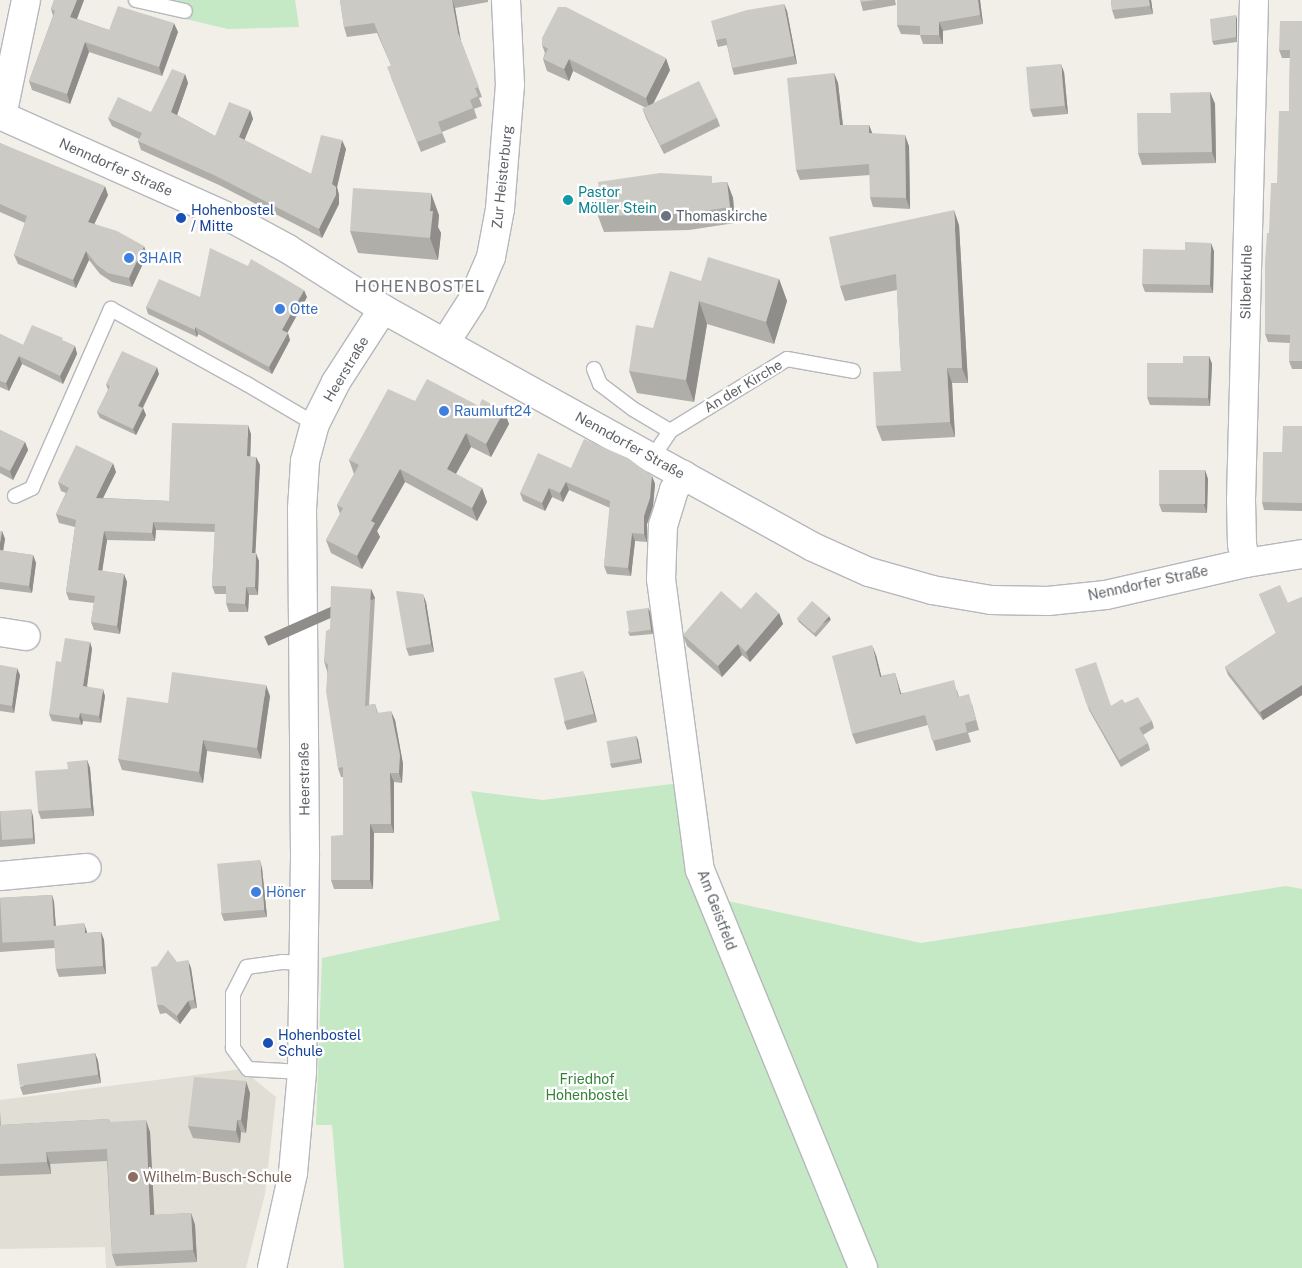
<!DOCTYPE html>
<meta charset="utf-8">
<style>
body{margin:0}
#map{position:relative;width:1302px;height:1268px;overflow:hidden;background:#f1efe8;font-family:"Public Sans",sans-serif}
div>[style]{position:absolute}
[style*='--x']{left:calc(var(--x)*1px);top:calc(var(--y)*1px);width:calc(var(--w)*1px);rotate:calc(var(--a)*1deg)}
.education>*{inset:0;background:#e1ded6}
.green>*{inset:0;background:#c5e8c5}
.roads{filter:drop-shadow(1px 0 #b5b8bc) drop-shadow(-1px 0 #b5b8bc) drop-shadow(0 1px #b5b8bc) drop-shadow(0 -1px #b5b8bc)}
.lane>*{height:14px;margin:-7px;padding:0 7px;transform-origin:7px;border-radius:7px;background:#fff}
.street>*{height:28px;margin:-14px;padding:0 14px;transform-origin:14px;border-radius:14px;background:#fff}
.secondary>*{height:28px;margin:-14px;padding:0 14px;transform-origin:14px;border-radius:14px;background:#fff}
.wall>*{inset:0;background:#afaea9}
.shaded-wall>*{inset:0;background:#8f8d8a;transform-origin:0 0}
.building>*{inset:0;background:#cccac5;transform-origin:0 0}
.dots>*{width:14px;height:14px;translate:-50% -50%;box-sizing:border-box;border:2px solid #fff;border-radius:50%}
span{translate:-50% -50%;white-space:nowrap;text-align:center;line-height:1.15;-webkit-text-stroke:4.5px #fff;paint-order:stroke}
.street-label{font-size:14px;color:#5f6368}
.culture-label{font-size:14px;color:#0d838f}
.left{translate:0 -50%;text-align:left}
.transit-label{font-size:14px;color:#164399}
.worship-label{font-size:14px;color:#5b616d}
.shop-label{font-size:14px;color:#366cbe}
.park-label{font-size:14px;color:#348238}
.education-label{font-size:14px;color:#785e54}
.quarter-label{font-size:16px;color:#70757a;letter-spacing:1px}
</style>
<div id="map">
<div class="education">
<i style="clip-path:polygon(242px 1069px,276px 1097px,265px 1194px,246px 1268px,106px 1268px,105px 1247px,0 1249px,0 1100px)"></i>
</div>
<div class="green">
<i style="clip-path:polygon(173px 0,295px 0,299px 27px,228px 29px,169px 15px)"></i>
<i style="clip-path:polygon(680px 783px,856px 1268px,344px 1268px,332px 1125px,316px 1125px,322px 958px,500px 920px,471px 791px,543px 800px)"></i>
<i style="clip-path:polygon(1286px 886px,1302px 889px,1302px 1268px,874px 1268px,723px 900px,921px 943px)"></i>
</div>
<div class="roads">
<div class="lane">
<i style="--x:136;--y:0;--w:50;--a:12.7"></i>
<i style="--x:594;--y:369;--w:16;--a:68"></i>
<i style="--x:600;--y:384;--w:41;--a:37.1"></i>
<i style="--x:633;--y:409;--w:43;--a:30.7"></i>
<i style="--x:652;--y:458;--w:32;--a:-56"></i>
<i style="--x:670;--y:431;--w:137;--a:-31.6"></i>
<i style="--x:787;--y:359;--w:67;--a:10.3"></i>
<i style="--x:15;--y:496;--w:19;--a:-25"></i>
<i style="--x:32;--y:488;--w:196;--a:-66.2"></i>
<i style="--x:111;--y:309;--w:155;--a:28.9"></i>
<i style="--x:247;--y:384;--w:79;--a:30.5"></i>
<i style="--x:302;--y:1072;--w:54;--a:-176.8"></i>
<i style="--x:248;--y:1069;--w:26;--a:-126"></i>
<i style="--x:233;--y:1048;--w:54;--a:-90"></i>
<i style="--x:233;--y:994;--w:30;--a:-63"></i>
<i style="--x:247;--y:967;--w:35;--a:-8"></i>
<i style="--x:282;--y:962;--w:23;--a:2"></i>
</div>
<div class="street">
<i style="--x:2;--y:116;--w:118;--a:-78.3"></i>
<i style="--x:445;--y:343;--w:50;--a:-57.3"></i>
<i style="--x:472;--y:301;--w:48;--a:-66.6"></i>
<i style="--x:491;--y:257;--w:49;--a:-79.4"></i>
<i style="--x:500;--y:209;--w:124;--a:-85.4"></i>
<i style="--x:510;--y:85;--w:85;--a:-92.7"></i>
<i style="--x:684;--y:475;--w:18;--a:124"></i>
<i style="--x:674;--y:490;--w:37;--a:107"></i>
<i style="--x:663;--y:525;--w:54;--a:92.1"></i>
<i style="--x:661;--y:579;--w:294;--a:82.4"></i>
<i style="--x:700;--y:870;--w:430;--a:67.7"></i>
<i style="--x:1246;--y:563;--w:19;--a:-102"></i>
<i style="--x:1242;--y:544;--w:44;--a:-91.3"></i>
<i style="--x:1241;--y:500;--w:500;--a:-88.51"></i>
<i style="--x:0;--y:632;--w:26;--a:9"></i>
<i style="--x:0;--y:876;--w:87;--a:-5.3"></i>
</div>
<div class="secondary">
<i style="--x:0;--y:115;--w:255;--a:24.1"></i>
<i style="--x:233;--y:219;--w:63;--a:28.6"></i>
<i style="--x:288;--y:249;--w:112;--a:32.3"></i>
<i style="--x:383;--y:309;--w:308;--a:29"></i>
<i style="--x:652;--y:458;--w:184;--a:28.9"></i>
<i style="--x:813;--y:547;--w:61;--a:24.1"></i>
<i style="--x:869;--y:572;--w:66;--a:15.9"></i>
<i style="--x:932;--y:590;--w:60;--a:9.6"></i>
<i style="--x:991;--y:600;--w:57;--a:1"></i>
<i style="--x:1048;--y:601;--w:58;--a:-5.9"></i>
<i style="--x:1106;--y:595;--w:144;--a:-12.9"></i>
<i style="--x:1246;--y:563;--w:57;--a:-9.1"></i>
<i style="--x:272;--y:1268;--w:97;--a:-77.5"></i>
<i style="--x:293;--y:1173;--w:101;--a:-84.9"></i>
<i style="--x:302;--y:1072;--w:219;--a:-89.2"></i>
<i style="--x:305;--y:853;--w:344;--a:-90.5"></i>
<i style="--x:302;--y:509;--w:48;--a:-86.4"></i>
<i style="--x:305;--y:461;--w:38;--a:-75"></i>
<i style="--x:315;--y:424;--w:47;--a:-63.4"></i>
<i style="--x:336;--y:382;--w:87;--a:-57.2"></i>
</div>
</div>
<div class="wall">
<i style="clip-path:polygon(54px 0,84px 0,77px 19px,109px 30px,178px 32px,162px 76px,89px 52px,70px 104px,32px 90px,29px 81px,53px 16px,51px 9px)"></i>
<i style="clip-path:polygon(340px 0,488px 0,488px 2px,455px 8px,461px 41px,482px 97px,479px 98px,482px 106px,474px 109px,477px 118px,442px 132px,446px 142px,421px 152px,391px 77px,391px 65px,377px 33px,347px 37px,344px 27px)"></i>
<i style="clip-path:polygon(860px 0,895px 0,896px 5px,863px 11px)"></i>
<i style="clip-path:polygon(897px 0,980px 0,983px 24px,943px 31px,943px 44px,923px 44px,920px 35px,901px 34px,897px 25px)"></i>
<i style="clip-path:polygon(1111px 0,1151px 0,1153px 14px,1115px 19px,1112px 10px)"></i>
<i style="clip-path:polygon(784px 4px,787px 11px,797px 64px,734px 75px,732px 68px,727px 45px,718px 47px,716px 40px)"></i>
<i style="clip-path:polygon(1237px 19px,1237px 42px,1214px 45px,1212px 41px)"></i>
<i style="clip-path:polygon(1302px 21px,1302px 369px,1292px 369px,1289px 361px,1290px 343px,1268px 342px,1265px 334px,1269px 233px,1289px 111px,1290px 58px,1282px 58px,1279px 50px)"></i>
<i style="clip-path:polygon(542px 45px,670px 70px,653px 104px,717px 118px,720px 126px,664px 154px,646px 118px,643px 110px,646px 108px,573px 71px,569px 81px,547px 71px,543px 59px,545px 53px)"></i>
<i style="clip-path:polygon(1064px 72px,1068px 114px,1033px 117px,1030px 109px)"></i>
<i style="clip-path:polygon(834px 73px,838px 83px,843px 125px,869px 125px,872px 134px,909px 146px,910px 209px,873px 207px,870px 197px,870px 175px,800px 180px,796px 170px)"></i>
<i style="clip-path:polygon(185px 74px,188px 83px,177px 115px,215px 136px,250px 110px,253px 119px,244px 140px,311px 174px,346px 149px,337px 187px,339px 195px,339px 204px,322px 238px,219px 185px,141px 150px,138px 141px,139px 139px,112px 126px,108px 118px,151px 112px)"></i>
<i style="clip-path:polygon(1210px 92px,1215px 104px,1216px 163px,1142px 165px,1138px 153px,1171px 113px)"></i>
<i style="clip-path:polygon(0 143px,108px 195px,94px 224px,147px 255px,132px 287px,112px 282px,100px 274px,89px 260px,76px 288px,18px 264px,14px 255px,25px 223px,0 212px)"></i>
<i style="clip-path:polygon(727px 182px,733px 198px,735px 223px,689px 230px,604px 232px,598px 216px,715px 183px)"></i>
<i style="clip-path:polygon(439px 215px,438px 227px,441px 233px,438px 260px,358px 253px,350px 231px)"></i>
<i style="clip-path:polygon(959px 225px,968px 383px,952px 383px,955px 437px,882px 441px,876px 426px,901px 371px,897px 290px,845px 301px,840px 286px)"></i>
<i style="clip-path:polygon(1214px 251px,1213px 293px,1145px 292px,1142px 284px)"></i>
<i style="clip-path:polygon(779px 279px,787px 301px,774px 344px,707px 324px,694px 402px,637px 393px,629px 371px,653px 328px,701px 281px)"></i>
<i style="clip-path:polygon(200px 297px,307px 297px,287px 333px,290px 340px,272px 374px,198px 334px,197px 337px,148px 314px,146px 307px)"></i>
<i style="clip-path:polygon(0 334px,23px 345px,64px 341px,75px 346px,77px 354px,63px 384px,22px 364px,9px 391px,0 387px)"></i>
<i style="clip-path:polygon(1209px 356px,1212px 364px,1210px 406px,1150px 405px,1147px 397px,1183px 363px)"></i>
<i style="clip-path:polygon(159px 374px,143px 408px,146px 415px,136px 435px,100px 418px,97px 412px,108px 390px,106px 384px)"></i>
<i style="clip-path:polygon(415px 401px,479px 406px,504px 411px,509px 424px,491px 457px,471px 447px,456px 474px,482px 488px,487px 502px,477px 521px,405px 482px,377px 531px,380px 537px,362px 569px,331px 553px,326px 540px,340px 514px,337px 505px,354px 474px,349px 460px)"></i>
<i style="clip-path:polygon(1302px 426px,1302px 511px,1264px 510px,1262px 502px,1282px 452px)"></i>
<i style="clip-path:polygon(0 430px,25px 442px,28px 450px,13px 480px,0 473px)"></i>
<i style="clip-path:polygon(251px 434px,250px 457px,256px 457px,260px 465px,255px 553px,259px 561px,258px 595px,249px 595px,248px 612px,229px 612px,226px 603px,226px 594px,215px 594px,212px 586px,215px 532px,156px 530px,155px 541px,107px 540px,102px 571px,124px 574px,127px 582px,120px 634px,94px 630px,91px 622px,94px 603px,69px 600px,66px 592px,75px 527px,59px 523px,56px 514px,66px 493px,61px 491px,58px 482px,116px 472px,103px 498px,169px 501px)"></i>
<i style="clip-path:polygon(571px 468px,652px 476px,655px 484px,653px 506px,647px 524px,647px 542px,635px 541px,631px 576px,607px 574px,604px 566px,610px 508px,569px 490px,563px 502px,552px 497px,545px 511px,523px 501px,520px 493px)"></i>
<i style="clip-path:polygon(1205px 470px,1208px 479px,1207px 513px,1162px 512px,1159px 504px)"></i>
<i style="clip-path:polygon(0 531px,2px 531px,5px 539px,3px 551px,33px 555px,36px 563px,32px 593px,0 589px)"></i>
<i style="clip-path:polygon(371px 589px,375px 598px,369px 705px,375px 704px,378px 713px,395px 720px,403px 764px,402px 783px,394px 782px,394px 833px,374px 833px,373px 889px,334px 889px,331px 880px,343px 835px,343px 777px,341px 777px,338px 768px,327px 671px,324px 661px,330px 629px)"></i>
<i style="clip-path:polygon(1259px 594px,1288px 603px,1302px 597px,1302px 695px,1263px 720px,1228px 675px,1225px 667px,1276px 633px)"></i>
<i style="clip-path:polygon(426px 602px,434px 652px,409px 656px,406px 648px)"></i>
<i style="clip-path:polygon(648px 608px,650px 612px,653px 634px,630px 636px,628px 632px)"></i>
<i style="clip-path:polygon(741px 609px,779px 613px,783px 624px,750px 662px,742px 655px,722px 677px,687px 646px,683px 635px)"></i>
<i style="clip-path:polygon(797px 618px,831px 620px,816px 637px,799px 622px)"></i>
<i style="clip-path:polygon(90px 642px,92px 649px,87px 686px,105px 696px,101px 723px,83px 721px,82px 725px,52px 721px,49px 714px,61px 662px)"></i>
<i style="clip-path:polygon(876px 655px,881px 676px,895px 673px,901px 693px,957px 690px,959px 697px,972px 704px,979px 730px,968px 733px,971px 742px,936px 751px,928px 725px,856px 744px,852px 734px)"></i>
<i style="clip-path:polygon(0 665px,20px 675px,14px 713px,0 711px)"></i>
<i style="clip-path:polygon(1075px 669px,1111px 706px,1125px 703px,1152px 721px,1154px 728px,1143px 735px,1148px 743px,1150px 750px,1121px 767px,1089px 710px)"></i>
<i style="clip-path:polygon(586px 679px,597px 722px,567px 730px,564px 722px)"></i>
<i style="clip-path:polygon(270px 696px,261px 759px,207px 751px,203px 783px,122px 770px,118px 759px,168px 703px)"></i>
<i style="clip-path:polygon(636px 736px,638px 740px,642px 763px,612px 768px,610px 764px)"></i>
<i style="clip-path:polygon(87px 760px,90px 768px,94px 816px,41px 819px,38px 811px)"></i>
<i style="clip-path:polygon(0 811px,33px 816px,35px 844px,0 847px)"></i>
<i style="clip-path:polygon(262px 868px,267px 917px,224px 921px,221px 913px)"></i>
<i style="clip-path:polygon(52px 895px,54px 902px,56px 926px,87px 932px,87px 933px,101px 932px,104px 940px,106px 974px,59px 977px,56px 969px,55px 948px,0 952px,0 898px)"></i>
<i style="clip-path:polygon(177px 962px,191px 968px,197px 1008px,191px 1009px,180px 1024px,166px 1013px,160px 1014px,157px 1005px)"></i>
<i style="clip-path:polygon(95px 1053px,98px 1061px,101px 1083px,23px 1095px,20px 1087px)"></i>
<i style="clip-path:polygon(250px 1093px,246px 1133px,241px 1132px,240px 1143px,193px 1138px,188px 1126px)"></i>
<i style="clip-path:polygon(0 1111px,1px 1125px,109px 1119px,110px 1122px,150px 1132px,154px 1215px,191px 1213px,195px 1225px,197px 1262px,116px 1266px,112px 1254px,107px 1161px,50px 1164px,51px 1174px,0 1176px)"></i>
</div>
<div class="shaded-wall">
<i style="clip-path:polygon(77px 0,84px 0,74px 26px,70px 17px)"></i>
<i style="clip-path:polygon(452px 0,455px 8px,461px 43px,458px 33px)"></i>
<i style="clip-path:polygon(978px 0,980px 0,983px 24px,980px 15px)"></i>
<i style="clip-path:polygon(1149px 0,1151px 0,1153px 14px,1150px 6px)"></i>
<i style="clip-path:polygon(784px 4px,787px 11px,797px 64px,794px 56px)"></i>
<i style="clip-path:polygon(1236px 15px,1237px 19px,1237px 42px,1236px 37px)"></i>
<i style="clip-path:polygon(939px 22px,943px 31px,943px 44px,939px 35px)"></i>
<i style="clip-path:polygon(174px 23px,178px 32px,162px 76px,159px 67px)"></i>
<i style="clip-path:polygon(85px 42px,89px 52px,70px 104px,67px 94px)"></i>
<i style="clip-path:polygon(666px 58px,670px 70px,650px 110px,646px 98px)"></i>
<i style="clip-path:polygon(569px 59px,573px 71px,569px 81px,564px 69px)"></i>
<i style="clip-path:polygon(1061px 64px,1064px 72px,1068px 114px,1065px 106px)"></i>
<i style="clip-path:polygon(834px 73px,838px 83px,844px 136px,840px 125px)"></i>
<i style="clip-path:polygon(185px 74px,188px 83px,175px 121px,171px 112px)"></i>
<i style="clip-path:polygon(1210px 92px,1215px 104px,1216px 163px,1212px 152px)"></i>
<i style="clip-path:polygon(250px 110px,253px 119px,242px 146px,239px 137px)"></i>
<i style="clip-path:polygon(869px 125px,873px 135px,869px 133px)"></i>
<i style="clip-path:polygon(905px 135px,909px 146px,910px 209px,906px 198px)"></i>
<i style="clip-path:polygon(342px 140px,346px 149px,337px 187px,339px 195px,339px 204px,322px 238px,319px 229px,332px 184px)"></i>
<i style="clip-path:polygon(727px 182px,733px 198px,735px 223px,730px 207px)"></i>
<i style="clip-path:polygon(105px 186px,108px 195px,91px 231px,88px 222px)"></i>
<i style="clip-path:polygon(431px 193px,439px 215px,438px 227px,441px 233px,438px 260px,430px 238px,430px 211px)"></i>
<i style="clip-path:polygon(954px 210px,959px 225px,968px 383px,962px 368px)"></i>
<i style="clip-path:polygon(1211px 243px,1214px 251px,1213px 293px,1210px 285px)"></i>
<i style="clip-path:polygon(144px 246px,147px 255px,132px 287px,129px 278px)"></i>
<i style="clip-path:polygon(86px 251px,89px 260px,76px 288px,73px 280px)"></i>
<i style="clip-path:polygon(779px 279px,787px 301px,774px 344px,766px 322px)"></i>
<i style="clip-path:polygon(304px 290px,307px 297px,285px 337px,282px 330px)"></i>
<i style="clip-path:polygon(699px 301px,707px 324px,694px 402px,686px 380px)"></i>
<i style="clip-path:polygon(195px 327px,198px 334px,197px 337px,195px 330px)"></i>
<i style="clip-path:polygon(288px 333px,290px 340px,272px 374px,269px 367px)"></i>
<i style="clip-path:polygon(75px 346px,77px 354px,63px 384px,60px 376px)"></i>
<i style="clip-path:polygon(19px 356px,22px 364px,9px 391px,6px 383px)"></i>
<i style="clip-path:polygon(1209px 356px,1212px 364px,1210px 406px,1208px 398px)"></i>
<i style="clip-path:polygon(157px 367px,159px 374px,140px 413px,138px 406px)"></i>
<i style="clip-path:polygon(947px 368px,952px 383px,955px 437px,950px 422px)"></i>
<i style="clip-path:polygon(143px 408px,146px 415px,136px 435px,133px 429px)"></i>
<i style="clip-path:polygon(504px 411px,509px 424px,491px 457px,486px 444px)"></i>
<i style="clip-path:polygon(248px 425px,251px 434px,250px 465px,247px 456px)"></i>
<i style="clip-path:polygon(466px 433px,471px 447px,451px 482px,447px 469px)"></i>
<i style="clip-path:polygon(25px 442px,28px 450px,13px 480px,10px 471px)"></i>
<i style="clip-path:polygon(256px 457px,260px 465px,255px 561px,252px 553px)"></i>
<i style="clip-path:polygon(113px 463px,116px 472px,99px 506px,96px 498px)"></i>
<i style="clip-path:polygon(400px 469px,405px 482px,377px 531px,380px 537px,362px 569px,357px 556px,371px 521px)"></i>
<i style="clip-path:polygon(1205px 470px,1208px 479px,1207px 513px,1204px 505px)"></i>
<i style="clip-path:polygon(652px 476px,655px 484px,653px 506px,647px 524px,647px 542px,644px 534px,644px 516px)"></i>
<i style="clip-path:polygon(566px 482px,569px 490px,563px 502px,560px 493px)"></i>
<i style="clip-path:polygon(482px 488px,487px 502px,477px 521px,472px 508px)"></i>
<i style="clip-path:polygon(549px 488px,552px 497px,545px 511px,542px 503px)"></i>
<i style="clip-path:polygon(153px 522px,156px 530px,155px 541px,152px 533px)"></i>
<i style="clip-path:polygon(2px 531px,5px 539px,2px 558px,0 553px,0 543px)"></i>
<i style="clip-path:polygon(104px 531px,107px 540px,101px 579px,98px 570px)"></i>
<i style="clip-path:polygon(632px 533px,635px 541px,631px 576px,628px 568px)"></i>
<i style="clip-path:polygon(256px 553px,259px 561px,258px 595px,255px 587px)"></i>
<i style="clip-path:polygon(33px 555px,36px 563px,32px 593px,29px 586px)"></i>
<i style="clip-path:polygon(124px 574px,127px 582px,120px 634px,117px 626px)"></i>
<i style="clip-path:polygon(246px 587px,249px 595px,248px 612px,245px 604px)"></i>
<i style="left:371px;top:589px;width:10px;height:117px;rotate:66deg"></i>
<i style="clip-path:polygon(423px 594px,426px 602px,434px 652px,431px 644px)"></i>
<i style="clip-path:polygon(648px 608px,650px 612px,653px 634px,651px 630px)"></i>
<i style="clip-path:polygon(779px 613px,783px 624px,750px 662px,746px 652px)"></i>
<i style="left:829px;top:616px;width:4px;height:23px;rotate:63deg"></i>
<i style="clip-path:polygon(90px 642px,92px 649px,86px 693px,83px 686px)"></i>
<i style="clip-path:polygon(738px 644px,742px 655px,722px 677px,718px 666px)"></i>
<i style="clip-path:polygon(872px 645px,876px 655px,884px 687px,880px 677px)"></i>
<i style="clip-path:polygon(17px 668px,20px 675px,14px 713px,12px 706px)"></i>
<i style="clip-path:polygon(583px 671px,586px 679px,597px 722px,594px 714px)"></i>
<i style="clip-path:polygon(895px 673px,898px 683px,904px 704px,900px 694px)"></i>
<i style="clip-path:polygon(266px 685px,270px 696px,261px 759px,257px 748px)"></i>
<i style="clip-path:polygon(1302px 685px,1302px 695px,1263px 720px,1260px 712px)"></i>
<i style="clip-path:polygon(103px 689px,105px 696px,101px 723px,99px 716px)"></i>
<i style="clip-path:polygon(391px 711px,395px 720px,403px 764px,402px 783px,399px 773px)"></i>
<i style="clip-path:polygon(80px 713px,83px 721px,82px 725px,79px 718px)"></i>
<i style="clip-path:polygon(636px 736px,638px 740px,642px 763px,640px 759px)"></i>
<i style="clip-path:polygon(203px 740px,207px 751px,203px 783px,199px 772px)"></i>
<i style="clip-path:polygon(87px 760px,90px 768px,94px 816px,91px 808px)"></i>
<i style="clip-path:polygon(390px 773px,394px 782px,394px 833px,391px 824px)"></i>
<i style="clip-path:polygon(31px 809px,33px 816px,35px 844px,33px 838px)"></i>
<i style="clip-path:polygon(370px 824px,374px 833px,373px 889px,370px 880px)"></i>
<i style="clip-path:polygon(260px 860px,262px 868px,267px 917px,264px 910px)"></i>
<i style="clip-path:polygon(52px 895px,54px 902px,57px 947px,55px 940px)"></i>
<i style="clip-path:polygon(84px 923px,87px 932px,88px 941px,85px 933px)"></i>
<i style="clip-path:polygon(101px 932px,104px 940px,106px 974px,103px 966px)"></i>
<i style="clip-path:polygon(188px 960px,191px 968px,197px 1008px,194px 1000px)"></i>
<i style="clip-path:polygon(188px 1001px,191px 1009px,180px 1024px,177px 1016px)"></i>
<i style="clip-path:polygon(95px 1053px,98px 1061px,101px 1083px,98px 1075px)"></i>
<i style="clip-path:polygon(246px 1081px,250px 1093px,246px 1133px,241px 1120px)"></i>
<i style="clip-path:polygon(146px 1120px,150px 1132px,155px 1227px,150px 1215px)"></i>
<i style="clip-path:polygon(237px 1120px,241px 1132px,240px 1143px,236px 1131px)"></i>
<i style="clip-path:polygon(46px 1152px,50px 1164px,51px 1174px,47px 1162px)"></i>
<i style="clip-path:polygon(191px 1213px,195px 1225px,197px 1262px,193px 1250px)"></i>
</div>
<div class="building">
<i style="clip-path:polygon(54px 0,77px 0,70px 17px,109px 30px,118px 6px,174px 23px,159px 67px,85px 42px,67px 94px,29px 81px,55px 11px,51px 9px)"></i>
<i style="clip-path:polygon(340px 0,452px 0,458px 33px,479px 87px,475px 88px,478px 96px,470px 100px,473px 108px,438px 122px,442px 133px,417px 142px,387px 67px,391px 65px,374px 23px,344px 27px)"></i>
<i style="clip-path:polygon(860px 0,876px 0,860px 2px)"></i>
<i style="clip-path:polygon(897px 0,978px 0,980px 15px,939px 22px,939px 35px,920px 35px,920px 26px,897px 25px)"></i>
<i style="clip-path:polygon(1111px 0,1149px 0,1150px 6px,1112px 10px)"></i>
<i style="clip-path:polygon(784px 4px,794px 56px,732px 68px,726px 38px,716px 40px,711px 21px,747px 10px)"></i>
<i style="clip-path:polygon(558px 7px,566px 7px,666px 58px,646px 98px,569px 59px,564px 69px,543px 59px,548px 49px,542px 45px,542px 38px)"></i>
<i style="clip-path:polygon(1236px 15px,1236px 37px,1212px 41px,1210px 19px)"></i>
<i style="clip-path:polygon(1280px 21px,1302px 21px,1302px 361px,1289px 361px,1290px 335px,1265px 334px,1265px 263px,1267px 233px,1269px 233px,1271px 183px,1277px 183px,1279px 111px,1289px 111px,1290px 50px,1279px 50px)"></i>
<i style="left:1061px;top:64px;width:42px;height:35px;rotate:85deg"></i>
<i style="clip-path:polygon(172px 69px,185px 74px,171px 112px,215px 136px,229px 102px,250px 110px,239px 137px,311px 174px,321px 135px,342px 140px,332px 184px,336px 187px,336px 195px,319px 229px,216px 176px,138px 141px,142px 133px,108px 118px,118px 97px,151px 112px)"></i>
<i style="clip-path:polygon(834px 73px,840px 125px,869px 125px,869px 133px,905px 135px,906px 198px,870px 197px,869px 164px,796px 170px,787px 78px)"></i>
<i style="left:699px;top:81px;width:41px;height:63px;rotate:64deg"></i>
<i style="clip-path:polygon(1210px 92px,1212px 152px,1138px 153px,1137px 113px,1171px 113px,1170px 93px)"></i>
<i style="clip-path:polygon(0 143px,105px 186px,88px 222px,117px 231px,144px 246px,129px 278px,108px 273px,97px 265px,86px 251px,73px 280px,14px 255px,27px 216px,0 204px)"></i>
<i style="clip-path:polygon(660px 173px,712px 176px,712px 183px,727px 182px,730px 207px,684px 214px,598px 216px,597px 189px,599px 189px,598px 182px)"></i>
<i style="clip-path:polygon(353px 188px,431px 193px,430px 211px,433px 211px,430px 238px,350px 231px)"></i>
<i style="clip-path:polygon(954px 210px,962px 368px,947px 368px,950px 422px,876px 426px,873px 372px,901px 371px,896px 274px,840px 286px,829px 237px)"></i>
<i style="clip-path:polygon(1185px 242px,1211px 243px,1210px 285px,1142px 284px,1143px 249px,1185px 250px)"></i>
<i style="clip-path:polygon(210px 248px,248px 266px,251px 259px,304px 290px,282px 330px,288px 333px,269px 367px,195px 327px,195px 330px,146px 307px,159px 279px,200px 297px)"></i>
<i style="clip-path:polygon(708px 257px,779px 279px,766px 322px,699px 301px,686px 380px,629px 371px,636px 325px,653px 328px,670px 271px,701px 281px)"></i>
<i style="clip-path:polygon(32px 325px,63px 338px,62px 340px,75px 346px,60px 376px,19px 356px,6px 383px,0 381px,0 334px,23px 345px)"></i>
<i style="clip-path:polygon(122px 351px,157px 367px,138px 406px,143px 408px,133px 429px,97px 412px,110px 386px,106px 384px)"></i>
<i style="clip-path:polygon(1183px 356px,1209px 356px,1208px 398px,1147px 397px,1147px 363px,1183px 363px)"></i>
<i style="clip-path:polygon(427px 379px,479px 406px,482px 399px,504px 411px,486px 444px,466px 433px,447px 469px,482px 488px,472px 508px,400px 469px,371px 521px,375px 523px,357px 556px,326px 540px,343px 508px,337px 505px,359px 465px,349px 460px,388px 389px,415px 401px)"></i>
<i style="clip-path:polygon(172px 423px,248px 425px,247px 456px,256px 457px,252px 553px,256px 553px,255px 587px,246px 587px,245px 604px,226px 603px,226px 586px,212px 586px,215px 524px,153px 522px,152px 533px,104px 531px,98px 570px,124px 574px,117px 626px,91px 622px,95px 596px,66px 592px,76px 520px,56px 514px,69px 488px,58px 482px,76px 445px,113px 463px,96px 498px,169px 501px)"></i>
<i style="clip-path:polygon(1283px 426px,1302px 426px,1302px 503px,1262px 502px,1263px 452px,1282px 452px)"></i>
<i style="clip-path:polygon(0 430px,25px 442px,10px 471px,0 466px)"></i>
<i style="clip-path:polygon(584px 439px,628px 458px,652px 476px,650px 498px,644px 516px,644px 534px,632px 533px,628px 568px,604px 566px,610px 501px,566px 482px,560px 493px,549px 488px,542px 503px,520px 493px,538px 453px,571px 468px)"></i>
<i style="left:1159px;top:470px;width:46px;height:34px"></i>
<i style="clip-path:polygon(0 531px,2px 531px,0 543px)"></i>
<i style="clip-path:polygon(0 550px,33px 555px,29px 586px,0 582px)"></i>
<i style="clip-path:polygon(1280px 585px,1288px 603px,1302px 597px,1302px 685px,1260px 712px,1225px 667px,1276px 633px,1259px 594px)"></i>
<i style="clip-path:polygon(331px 586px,371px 589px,365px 706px,375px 704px,377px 713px,391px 711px,400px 755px,399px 773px,390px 773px,391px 824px,370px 824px,370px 880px,331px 880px,331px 836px,343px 835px,343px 767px,338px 768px,326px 691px,328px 665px,324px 661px,326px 631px,330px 629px)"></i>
<i style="clip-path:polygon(396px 591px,423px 594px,431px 644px,406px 648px)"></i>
<i style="clip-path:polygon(721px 591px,741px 609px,756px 592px,779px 613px,746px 652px,738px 644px,718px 666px,683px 635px)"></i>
<i style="left:812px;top:601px;width:23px;height:23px;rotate:41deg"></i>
<i style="left:648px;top:608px;width:22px;height:22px;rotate:82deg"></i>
<i style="clip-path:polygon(65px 638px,90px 642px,83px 686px,103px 689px,99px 716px,80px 713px,79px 718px,49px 714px,56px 661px,61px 662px)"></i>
<i style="clip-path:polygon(872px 645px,880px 677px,895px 673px,900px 694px,954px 680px,958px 697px,969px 694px,976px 720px,965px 723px,967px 732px,932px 741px,925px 715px,852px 734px,832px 656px)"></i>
<i style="clip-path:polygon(1096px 662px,1111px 706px,1122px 699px,1125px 703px,1138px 697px,1152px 721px,1139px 728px,1148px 743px,1119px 760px,1086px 703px,1075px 669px)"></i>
<i style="clip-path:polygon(0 665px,17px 668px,12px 706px,0 704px)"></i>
<i style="left:583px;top:671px;width:44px;height:30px;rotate:76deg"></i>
<i style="clip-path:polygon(172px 672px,266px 685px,257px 748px,203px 740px,199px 772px,118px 759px,127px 697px,168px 703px)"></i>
<i style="left:636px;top:736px;width:23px;height:30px;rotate:80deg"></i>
<i style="clip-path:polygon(87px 760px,91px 808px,38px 811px,35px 771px,68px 769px,67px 762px)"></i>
<i style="left:31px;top:809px;width:29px;height:31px;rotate:86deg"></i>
<i style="left:260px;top:860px;width:50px;height:43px;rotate:85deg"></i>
<i style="left:52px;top:895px;width:45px;height:52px;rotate:87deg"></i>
<i style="clip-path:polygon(84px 923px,85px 933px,101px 932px,103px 966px,56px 969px,53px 926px)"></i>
<i style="clip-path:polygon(168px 950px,177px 962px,188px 960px,194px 1000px,188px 1001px,177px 1016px,163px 1005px,157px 1005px,151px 967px,157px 966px)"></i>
<i style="left:95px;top:1053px;width:22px;height:79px;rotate:82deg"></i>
<i style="clip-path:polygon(194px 1077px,246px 1081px,241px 1120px,237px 1120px,236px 1131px,188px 1126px)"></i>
<i style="clip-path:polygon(109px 1119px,109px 1122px,146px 1120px,150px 1215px,191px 1213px,193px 1250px,112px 1254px,107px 1149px,46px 1152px,47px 1162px,0 1164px,0 1125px)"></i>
</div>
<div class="dots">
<i style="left:568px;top:200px;background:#0f9aa8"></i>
<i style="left:666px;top:216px;background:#6b7280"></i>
<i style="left:181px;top:218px;background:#1a4fb4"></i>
<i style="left:129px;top:258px;background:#3f7fe0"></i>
<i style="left:280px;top:309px;background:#3f7fe0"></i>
<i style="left:444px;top:411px;background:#3f7fe0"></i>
<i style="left:256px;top:892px;background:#3f7fe0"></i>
<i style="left:268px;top:1043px;background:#1a4fb4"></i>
<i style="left:133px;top:1177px;background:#8d6e63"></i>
</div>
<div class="street-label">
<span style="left:116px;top:167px;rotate:24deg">Nenndorfer Straße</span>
<span style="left:502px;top:177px;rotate:-84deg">Zur Heisterburg</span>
<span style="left:1246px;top:282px;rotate:-89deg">Silberkuhle</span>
<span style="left:346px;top:369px;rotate:-59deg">Heerstraße</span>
<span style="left:743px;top:386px;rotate:-31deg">An der Kirche</span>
<span style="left:630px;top:445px;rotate:29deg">Nenndorfer Straße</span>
<span style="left:1148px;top:583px;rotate:-12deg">Nenndorfer Straße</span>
<span style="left:304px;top:779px;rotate:-91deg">Heerstraße</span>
<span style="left:717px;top:910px;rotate:69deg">Am Geistfeld</span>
</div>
<div class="culture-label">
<span class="left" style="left:578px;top:200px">Pastor<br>Möller Stein</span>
</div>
<div class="transit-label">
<span class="left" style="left:191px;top:218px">Hohenbostel<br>/ Mitte</span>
<span class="left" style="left:278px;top:1043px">Hohenbostel<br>Schule</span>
</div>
<div class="worship-label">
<span class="left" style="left:676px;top:216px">Thomaskirche</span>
</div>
<div class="shop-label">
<span class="left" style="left:139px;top:258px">3HAIR</span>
<span class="left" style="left:290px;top:309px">Otte</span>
<span class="left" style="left:454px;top:411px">Raumluft24</span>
<span class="left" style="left:266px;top:892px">Höner</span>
</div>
<div class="park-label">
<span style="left:587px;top:1087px">Friedhof<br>Hohenbostel</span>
</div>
<div class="education-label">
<span class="left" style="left:143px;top:1177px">Wilhelm-Busch-Schule</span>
</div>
<div class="quarter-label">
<span style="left:420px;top:287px">HOHENBOSTEL</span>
</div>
</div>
